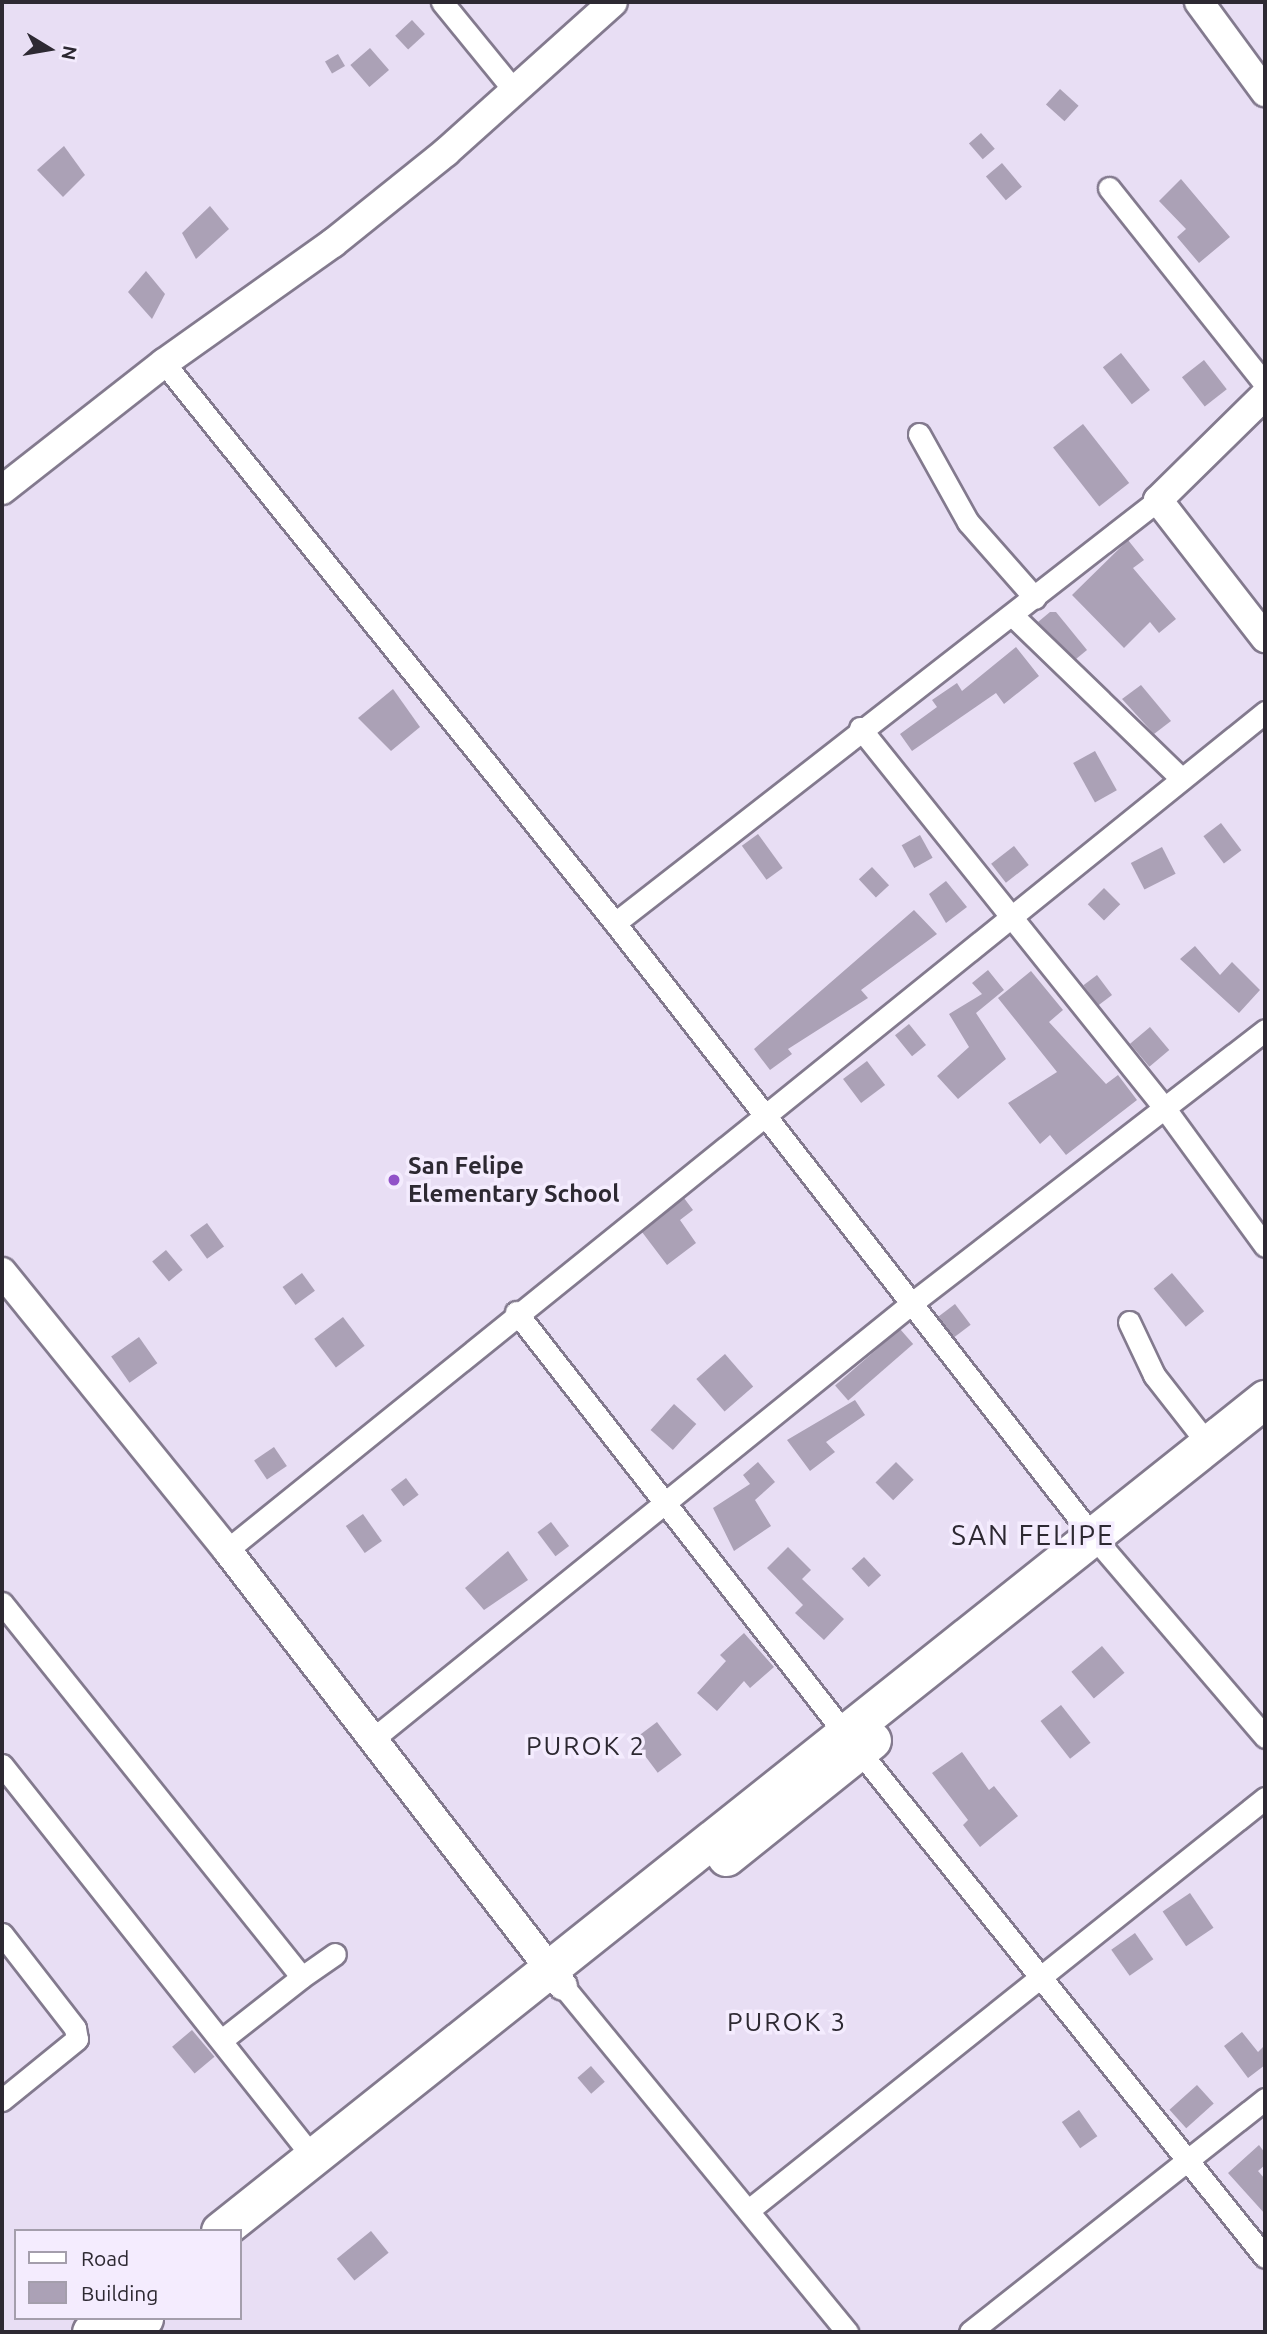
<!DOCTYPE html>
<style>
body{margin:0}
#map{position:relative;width:1267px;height:2334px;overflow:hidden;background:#e8def4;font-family:Ubuntu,sans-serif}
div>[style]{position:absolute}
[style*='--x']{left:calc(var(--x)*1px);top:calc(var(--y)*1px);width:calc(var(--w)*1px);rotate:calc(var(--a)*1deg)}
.building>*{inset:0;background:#aba1b6;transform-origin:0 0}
.roads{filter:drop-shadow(2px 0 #837a8e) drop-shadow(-2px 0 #837a8e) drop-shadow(0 2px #837a8e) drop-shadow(0 -2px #837a8e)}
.street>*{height:21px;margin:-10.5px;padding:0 10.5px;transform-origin:10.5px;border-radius:10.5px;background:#fff}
.secondary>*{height:28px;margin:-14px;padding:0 14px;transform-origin:14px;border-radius:14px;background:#fff}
.highway>*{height:37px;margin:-18.5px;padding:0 18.5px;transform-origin:18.5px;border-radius:18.5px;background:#fff}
.dots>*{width:19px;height:19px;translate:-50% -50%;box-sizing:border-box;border:4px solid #f4ecfe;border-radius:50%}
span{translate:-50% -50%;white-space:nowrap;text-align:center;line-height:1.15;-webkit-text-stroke:7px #f4ecfe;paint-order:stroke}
.poi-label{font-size:24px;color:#2d2932;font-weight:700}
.left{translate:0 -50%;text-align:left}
.neighbourhood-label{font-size:26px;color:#2d2932;letter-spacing:2px}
.quarter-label{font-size:28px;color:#2d2932;letter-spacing:2px}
.frame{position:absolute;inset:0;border:4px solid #2d2932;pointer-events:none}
.legend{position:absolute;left:14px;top:2229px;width:228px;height:91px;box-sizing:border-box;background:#f4ecfe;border:2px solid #a49eac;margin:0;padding:9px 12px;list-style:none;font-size:21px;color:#2d2932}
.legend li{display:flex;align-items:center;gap:14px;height:35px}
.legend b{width:35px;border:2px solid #a49eac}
.north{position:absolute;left:14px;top:14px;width:70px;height:70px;-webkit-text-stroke:5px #f4ecfe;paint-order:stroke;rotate:101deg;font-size:19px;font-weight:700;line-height:28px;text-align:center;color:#2d2932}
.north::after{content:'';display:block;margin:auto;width:24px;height:32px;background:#2d2932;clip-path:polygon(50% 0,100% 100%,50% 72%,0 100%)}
</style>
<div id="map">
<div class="building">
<i style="left:412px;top:20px;width:19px;height:23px;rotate:47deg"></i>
<i style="left:370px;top:48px;width:29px;height:26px;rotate:49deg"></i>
<i style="left:338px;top:54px;width:14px;height:15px;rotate:60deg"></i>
<i style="left:1060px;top:89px;width:25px;height:21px;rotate:42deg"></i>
<i style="left:981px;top:133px;width:21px;height:16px;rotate:49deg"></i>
<i style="clip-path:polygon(64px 146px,85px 175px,63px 197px,37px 170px)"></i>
<i style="left:1002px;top:163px;width:31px;height:21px;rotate:50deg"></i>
<i style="clip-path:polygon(1181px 179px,1230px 237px,1199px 263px,1177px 237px,1186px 229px,1159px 201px)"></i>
<i style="clip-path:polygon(210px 206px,229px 229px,196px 259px,182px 233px)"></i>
<i style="clip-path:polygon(146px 271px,165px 294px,152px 319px,128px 292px)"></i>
<i style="left:1121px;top:353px;width:47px;height:23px;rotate:52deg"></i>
<i style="left:1204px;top:360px;width:37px;height:28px;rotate:52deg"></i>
<i style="left:1083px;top:424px;width:75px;height:38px;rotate:52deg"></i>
<i style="clip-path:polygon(1128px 540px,1144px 560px,1133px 568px,1176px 619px,1159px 633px,1150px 622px,1124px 648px,1072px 595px)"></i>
<i style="clip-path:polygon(1050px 612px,1056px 612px,1087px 650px,1076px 659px,1038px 622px)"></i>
<i style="clip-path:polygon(1016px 647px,1039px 676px,1004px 704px,996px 693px,912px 751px,900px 734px,937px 707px,932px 700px,957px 683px,962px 691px)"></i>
<i style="clip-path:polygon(1141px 685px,1171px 721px,1154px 734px,1122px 699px)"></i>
<i style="clip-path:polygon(393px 689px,420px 727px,391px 751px,358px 718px)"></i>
<i style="left:1095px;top:751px;width:45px;height:25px;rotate:61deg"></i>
<i style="left:1221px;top:823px;width:34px;height:22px;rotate:53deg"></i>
<i style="left:758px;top:834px;width:42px;height:20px;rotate:54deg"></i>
<i style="left:920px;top:835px;width:26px;height:21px;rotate:61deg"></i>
<i style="left:1014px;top:846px;width:24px;height:29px;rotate:52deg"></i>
<i style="left:1162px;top:847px;width:30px;height:35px;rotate:63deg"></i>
<i style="left:872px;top:867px;width:25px;height:18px;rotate:47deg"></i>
<i style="clip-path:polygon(946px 881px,967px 907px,946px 923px,929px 894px)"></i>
<i style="left:1104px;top:888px;width:23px;height:23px;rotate:45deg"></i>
<i style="clip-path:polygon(914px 910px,937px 934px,861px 990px,868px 998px,788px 1049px,792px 1054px,770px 1070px,754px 1049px)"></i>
<i style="clip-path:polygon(1195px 946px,1220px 975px,1232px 962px,1260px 990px,1239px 1013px,1180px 959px)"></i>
<i style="clip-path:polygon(988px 970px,1004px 990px,976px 1013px,1006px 1059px,958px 1099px,937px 1076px,969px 1047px,949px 1014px,982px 994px,972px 983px)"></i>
<i style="clip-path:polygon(1031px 971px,1063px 1010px,1049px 1022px,1106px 1084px,1118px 1075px,1137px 1100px,1066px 1155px,1050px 1135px,1040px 1144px,1008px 1103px,1057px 1072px,998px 998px)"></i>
<i style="left:1097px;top:975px;width:25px;height:17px;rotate:53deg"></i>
<i style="left:909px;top:1024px;width:27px;height:18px;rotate:51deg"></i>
<i style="left:1150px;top:1027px;width:30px;height:26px;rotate:50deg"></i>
<i style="left:867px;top:1061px;width:30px;height:30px;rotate:53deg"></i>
<i style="clip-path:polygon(684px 1198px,693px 1210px,680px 1220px,696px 1243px,667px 1265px,642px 1232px)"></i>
<i style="left:207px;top:1223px;width:29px;height:21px;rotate:54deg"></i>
<i style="left:166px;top:1250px;width:26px;height:18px;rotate:50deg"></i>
<i style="left:302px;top:1273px;width:22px;height:24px;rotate:54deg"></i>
<i style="left:1172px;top:1273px;width:50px;height:24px;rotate:50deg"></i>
<i style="left:955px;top:1304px;width:26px;height:21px;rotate:53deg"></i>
<i style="left:343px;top:1317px;width:36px;height:36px;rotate:53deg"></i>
<i style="left:900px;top:1329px;width:20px;height:86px;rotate:49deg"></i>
<i style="left:139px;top:1337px;width:32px;height:34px;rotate:55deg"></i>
<i style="left:725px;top:1354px;width:43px;height:38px;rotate:49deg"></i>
<i style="clip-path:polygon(855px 1400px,865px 1415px,826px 1442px,835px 1452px,810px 1471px,787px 1440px)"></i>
<i style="left:674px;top:1404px;width:30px;height:35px;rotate:42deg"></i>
<i style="left:274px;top:1447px;width:23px;height:24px;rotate:56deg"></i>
<i style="clip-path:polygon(758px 1462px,775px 1482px,755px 1500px,771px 1526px,734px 1551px,713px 1508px,750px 1484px,743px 1475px)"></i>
<i style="left:896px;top:1462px;width:25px;height:29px;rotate:45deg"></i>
<i style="left:406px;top:1478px;width:21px;height:19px;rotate:53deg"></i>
<i style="left:363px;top:1514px;width:33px;height:21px;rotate:55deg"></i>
<i style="left:551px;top:1522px;width:30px;height:17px;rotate:53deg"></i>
<i style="clip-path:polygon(788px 1547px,811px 1570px,802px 1579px,844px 1619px,824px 1640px,795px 1613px,803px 1605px,767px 1568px)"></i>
<i style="clip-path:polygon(508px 1551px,528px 1580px,484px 1610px,465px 1588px)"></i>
<i style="left:864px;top:1557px;width:25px;height:17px;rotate:47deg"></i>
<i style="clip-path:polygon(744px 1633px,774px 1667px,750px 1688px,744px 1681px,717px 1711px,697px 1693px,726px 1661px,720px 1655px)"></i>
<i style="left:1102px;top:1646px;width:35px;height:40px;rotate:50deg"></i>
<i style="left:1061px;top:1705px;width:48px;height:26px;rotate:52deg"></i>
<i style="left:657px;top:1722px;width:41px;height:30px;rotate:53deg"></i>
<i style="clip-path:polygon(962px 1752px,989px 1790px,994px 1786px,1018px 1816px,980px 1847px,963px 1825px,968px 1820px,932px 1773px)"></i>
<i style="left:1190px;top:1893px;width:42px;height:33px;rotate:56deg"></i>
<i style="left:1135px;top:1933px;width:32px;height:29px;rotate:55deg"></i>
<i style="left:192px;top:2030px;width:35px;height:26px;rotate:50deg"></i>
<i style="clip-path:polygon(1242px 2032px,1258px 2052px,1265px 2045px,1265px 2065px,1248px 2078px,1224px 2046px)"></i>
<i style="left:591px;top:2066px;width:21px;height:18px;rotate:49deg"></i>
<i style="left:1197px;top:2085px;width:25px;height:37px;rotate:48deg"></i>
<i style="left:1079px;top:2110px;width:32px;height:21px;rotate:55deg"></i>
<i style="clip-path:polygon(1259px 2145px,1265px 2153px,1265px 2165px,1258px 2171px,1265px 2179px,1265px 2214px,1228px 2173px)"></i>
<i style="left:371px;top:2231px;width:28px;height:44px;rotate:51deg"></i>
</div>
<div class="roads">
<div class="street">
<i style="--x:442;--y:2;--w:112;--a:50.8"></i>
<i style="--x:1109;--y:188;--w:251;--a:51.5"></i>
<i style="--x:164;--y:363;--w:719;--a:51.15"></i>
<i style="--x:615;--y:923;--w:776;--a:52.07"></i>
<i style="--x:1092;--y:1535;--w:266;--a:49.4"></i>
<i style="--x:919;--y:434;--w:101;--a:60.9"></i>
<i style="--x:968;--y:522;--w:101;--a:48.6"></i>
<i style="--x:1012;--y:615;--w:236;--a:44"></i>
<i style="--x:860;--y:728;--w:484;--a:51.3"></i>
<i style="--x:1163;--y:1106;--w:173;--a:53.9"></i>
<i style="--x:615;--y:923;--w:688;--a:-37.92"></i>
<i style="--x:516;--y:1312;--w:531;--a:52.03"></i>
<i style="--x:843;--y:1731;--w:674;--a:51.26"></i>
<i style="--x:1129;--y:1322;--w:59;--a:64.7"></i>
<i style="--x:1154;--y:1375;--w:88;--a:52"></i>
<i style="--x:227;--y:1550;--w:1334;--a:-38.91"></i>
<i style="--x:2;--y:1603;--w:479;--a:51.3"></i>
<i style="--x:302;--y:1977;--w:40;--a:-34.9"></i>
<i style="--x:374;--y:1738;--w:692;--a:-38.96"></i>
<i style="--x:912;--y:1303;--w:446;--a:-37.7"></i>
<i style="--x:2;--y:1765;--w:499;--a:51.6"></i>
<i style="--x:2;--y:1934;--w:119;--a:52.2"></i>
<i style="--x:75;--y:2028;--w:11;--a:80"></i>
<i style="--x:77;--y:2039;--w:97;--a:140.9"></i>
<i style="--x:563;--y:1986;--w:448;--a:50.6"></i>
<i style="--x:223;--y:2039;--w:100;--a:-38.1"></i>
<i style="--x:750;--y:2209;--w:659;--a:-38.59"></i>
<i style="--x:970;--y:2332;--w:376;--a:-38.3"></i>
</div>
<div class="secondary">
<i style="--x:1199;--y:2;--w:112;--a:53.7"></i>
<i style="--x:1265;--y:395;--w:150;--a:135.5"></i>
<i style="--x:1158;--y:500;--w:175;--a:52.2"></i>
<i style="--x:2;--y:490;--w:206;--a:-38.1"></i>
<i style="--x:164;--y:363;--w:207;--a:-35.4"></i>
<i style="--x:333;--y:243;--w:145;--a:-38.8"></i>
<i style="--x:446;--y:152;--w:224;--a:-41.9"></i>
<i style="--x:2;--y:1272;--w:358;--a:51"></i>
<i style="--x:227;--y:1550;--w:550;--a:52.38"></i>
</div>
<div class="highway">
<i style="--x:726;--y:1857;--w:187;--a:-38.7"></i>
<i style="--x:220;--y:2231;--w:1336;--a:-38.53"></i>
<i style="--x:91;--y:2332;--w:23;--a:-38"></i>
<i style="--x:127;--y:2332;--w:22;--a:-39"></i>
</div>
</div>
<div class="dots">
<i style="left:394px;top:1180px;background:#9152c8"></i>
</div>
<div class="poi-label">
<span class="left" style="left:408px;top:1180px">San Felipe<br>Elementary School</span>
</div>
<div class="neighbourhood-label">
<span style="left:586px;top:1746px">PUROK 2</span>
<span style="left:787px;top:2022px">PUROK 3</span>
</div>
<div class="quarter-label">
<span style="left:1033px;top:1535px">SAN FELIPE</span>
</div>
<div class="frame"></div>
<ul class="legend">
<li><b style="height:9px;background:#fff"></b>Road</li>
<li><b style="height:19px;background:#aba1b6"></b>Building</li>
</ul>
<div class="north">N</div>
</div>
